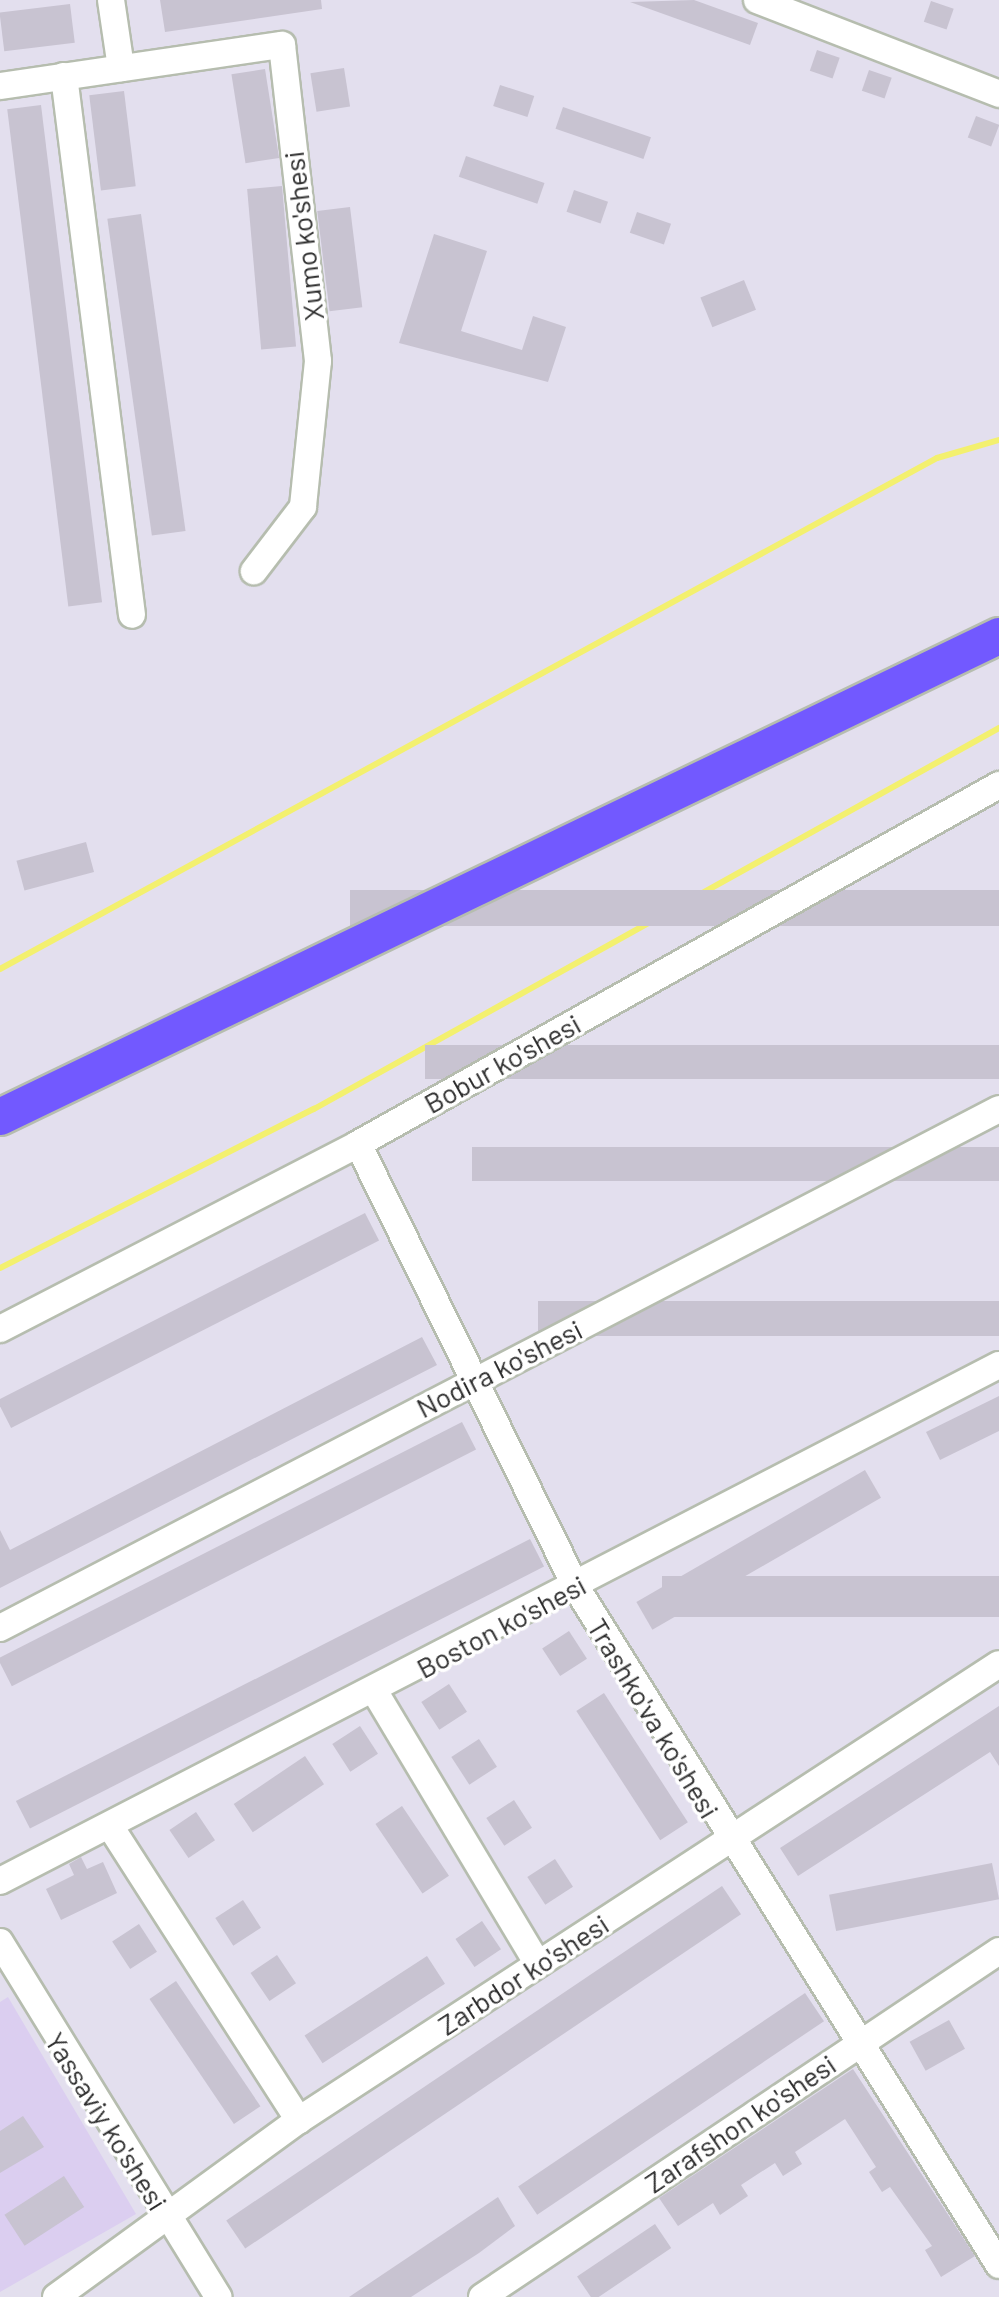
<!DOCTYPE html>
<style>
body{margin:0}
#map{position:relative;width:999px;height:2297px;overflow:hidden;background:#e3dfee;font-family:Barlow,sans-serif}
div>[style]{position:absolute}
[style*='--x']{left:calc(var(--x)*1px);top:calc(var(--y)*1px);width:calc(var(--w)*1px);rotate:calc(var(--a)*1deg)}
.education>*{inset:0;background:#dbcef0}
.stream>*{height:6px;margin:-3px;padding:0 3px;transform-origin:3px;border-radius:3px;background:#f3f06f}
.building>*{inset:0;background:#c8c3d1;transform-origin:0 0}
.roads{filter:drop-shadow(2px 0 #b6bdaf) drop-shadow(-2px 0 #b6bdaf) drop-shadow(0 2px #b6bdaf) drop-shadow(0 -2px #b6bdaf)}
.minor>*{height:26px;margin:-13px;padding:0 13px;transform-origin:13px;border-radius:13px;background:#fff}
.highway>*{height:36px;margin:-18px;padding:0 18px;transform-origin:18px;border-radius:18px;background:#7259ff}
span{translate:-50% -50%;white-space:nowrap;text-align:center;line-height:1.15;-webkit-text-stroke:7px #fff;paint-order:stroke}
.street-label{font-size:28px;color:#2d2d2d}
</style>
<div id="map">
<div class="education">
<i style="clip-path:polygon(8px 1997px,136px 2214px,0 2292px,0 2002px)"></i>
</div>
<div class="stream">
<i style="--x:0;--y:969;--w:1067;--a:-28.61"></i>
<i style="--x:937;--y:458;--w:65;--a:-16.2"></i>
<i style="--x:0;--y:1268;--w:352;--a:-26.9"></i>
<i style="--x:314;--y:1109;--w:784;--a:-29.08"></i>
</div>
<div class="building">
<i style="clip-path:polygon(160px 0,321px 0,322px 9px,165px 32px)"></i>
<i style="clip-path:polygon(694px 0,758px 23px,750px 45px,630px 2px)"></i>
<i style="left:931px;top:1px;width:24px;height:22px;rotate:19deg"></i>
<i style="left:70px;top:4px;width:39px;height:71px;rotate:83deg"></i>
<i style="left:817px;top:50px;width:24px;height:22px;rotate:19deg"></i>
<i style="left:344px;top:68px;width:39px;height:34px;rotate:81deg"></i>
<i style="left:265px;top:69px;width:90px;height:34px;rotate:81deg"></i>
<i style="left:869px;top:70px;width:24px;height:22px;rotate:19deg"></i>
<i style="left:500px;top:85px;width:36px;height:22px;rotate:18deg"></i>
<i style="left:124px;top:91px;width:96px;height:35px;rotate:83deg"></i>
<i style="left:41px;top:105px;width:501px;height:34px;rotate:83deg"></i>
<i style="left:563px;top:107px;width:93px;height:23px;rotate:19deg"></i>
<i style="left:976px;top:116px;width:25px;height:23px;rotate:21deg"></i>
<i style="left:466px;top:156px;width:83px;height:22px;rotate:19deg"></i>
<i style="left:282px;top:186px;width:161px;height:35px;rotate:85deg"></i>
<i style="left:574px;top:190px;width:36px;height:23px;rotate:19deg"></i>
<i style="left:350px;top:207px;width:101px;height:33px;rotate:83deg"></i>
<i style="left:637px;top:212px;width:36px;height:22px;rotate:19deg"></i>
<i style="left:141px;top:214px;width:320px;height:34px;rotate:82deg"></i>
<i style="clip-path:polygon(434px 234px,487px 251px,461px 331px,522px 350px,533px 316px,566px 327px,548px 382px,399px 343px)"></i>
<i style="left:744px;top:280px;width:32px;height:47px;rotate:68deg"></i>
<i style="left:86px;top:842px;width:31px;height:72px;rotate:75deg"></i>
<i style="left:999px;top:890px;width:36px;height:649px;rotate:90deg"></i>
<i style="left:999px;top:1045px;width:34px;height:574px;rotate:90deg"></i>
<i style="left:999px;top:1147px;width:34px;height:527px;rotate:90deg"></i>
<i style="left:365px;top:1213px;width:31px;height:413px;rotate:63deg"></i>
<i style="left:999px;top:1301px;width:35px;height:461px;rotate:90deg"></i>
<i style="clip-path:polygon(422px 1337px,437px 1365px,0 1588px,0 1530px,10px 1550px)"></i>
<i style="clip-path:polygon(999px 1396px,999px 1431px,940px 1460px,926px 1432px)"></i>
<i style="left:462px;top:1422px;width:31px;height:521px;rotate:63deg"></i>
<i style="left:865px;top:1470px;width:32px;height:264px;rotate:60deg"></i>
<i style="left:530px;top:1539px;width:31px;height:577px;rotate:63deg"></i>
<i style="left:999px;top:1576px;width:41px;height:337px;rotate:90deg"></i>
<i style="left:569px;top:1631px;width:33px;height:32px;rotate:57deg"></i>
<i style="left:449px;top:1684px;width:33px;height:33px;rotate:57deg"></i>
<i style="left:604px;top:1693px;width:154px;height:33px;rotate:57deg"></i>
<i style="clip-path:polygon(999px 1706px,999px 1766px,990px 1752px,798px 1876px,780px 1848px)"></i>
<i style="left:360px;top:1726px;width:33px;height:33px;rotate:57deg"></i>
<i style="left:479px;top:1739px;width:33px;height:33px;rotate:57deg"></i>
<i style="left:305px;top:1756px;width:34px;height:86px;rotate:56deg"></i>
<i style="left:514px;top:1800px;width:33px;height:33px;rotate:57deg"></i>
<i style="left:402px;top:1806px;width:84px;height:32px;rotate:56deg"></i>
<i style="left:196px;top:1812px;width:34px;height:32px;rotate:56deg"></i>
<i style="clip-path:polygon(81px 1857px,87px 1869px,103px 1862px,117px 1893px,61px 1920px,46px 1889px,74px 1875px,69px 1864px)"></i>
<i style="left:555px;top:1859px;width:33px;height:33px;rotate:57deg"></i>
<i style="left:992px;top:1863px;width:37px;height:166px;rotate:79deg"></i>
<i style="left:722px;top:1886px;width:34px;height:598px;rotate:56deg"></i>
<i style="left:243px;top:1900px;width:33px;height:33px;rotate:57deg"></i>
<i style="left:482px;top:1921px;width:34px;height:32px;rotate:56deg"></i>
<i style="left:139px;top:1924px;width:33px;height:32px;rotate:57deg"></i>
<i style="left:277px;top:1955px;width:34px;height:32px;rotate:56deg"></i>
<i style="left:427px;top:1956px;width:33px;height:146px;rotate:57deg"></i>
<i style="left:176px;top:1981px;width:151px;height:32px;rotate:56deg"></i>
<i style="left:805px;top:1993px;width:34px;height:346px;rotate:56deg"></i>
<i style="left:949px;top:2020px;width:33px;height:45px;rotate:61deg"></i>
<i style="clip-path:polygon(853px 2069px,975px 2256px,941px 2277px,925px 2250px,932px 2246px,890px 2187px,882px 2192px,869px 2172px,876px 2167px,845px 2119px,795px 2152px,802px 2164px,783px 2176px,775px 2163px,741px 2185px,748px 2196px,720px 2215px,713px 2203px,678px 2226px,659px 2198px)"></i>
<i style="clip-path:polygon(23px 2116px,44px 2147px,0 2173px,0 2131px)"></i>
<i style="left:64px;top:2176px;width:37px;height:71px;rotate:57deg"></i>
<i style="clip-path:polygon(498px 2197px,515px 2226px,479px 2253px,411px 2297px,349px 2297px)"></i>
<i style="left:655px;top:2224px;width:29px;height:94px;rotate:56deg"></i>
</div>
<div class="roads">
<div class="minor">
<i style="--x:111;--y:0;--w:69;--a:81.6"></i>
<i style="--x:757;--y:0;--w:260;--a:21.2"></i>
<i style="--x:64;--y:76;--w:543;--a:82.81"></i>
<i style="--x:0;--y:86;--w:285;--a:-8.3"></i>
<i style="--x:282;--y:45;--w:318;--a:83.5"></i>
<i style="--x:318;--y:361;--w:147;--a:95.9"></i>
<i style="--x:303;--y:507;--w:81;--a:127.4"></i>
<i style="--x:358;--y:1144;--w:494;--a:63.8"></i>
<i style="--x:576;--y:1587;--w:799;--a:58.04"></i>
<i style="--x:0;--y:1329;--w:403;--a:-27.3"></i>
<i style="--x:358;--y:1144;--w:735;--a:-29.25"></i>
<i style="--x:0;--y:1628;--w:1126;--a:-27.45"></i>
<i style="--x:375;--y:1692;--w:317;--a:59.1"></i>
<i style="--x:110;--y:1826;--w:350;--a:57.3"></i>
<i style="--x:0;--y:1881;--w:1124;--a:-27.32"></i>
<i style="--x:0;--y:1942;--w:417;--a:58.4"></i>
<i style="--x:56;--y:2297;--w:301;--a:-36.1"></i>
<i style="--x:299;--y:2120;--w:835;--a:-33.08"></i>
<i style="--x:482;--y:2297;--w:622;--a:-33.79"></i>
</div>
<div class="highway">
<i style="--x:0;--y:1117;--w:1109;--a:-25.71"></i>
</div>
</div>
<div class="street-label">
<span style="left:303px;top:236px;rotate:-97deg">Xumo ko'shesi</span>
<span style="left:502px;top:1063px;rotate:-29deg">Bobur ko'shesi</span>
<span style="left:499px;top:1368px;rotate:-27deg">Nodira ko'shesi</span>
<span style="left:501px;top:1626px;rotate:-28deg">Boston ko'shesi</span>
<span style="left:654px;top:1718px;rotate:59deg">Trashko'va ko'shesi</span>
<span style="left:523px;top:1974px;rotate:-33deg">Zarbdor ko'shesi</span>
<span style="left:107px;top:2121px;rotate:58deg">Yassaviy ko'shesi</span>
<span style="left:740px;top:2123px;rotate:-34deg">Zarafshon ko'shesi</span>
</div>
</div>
